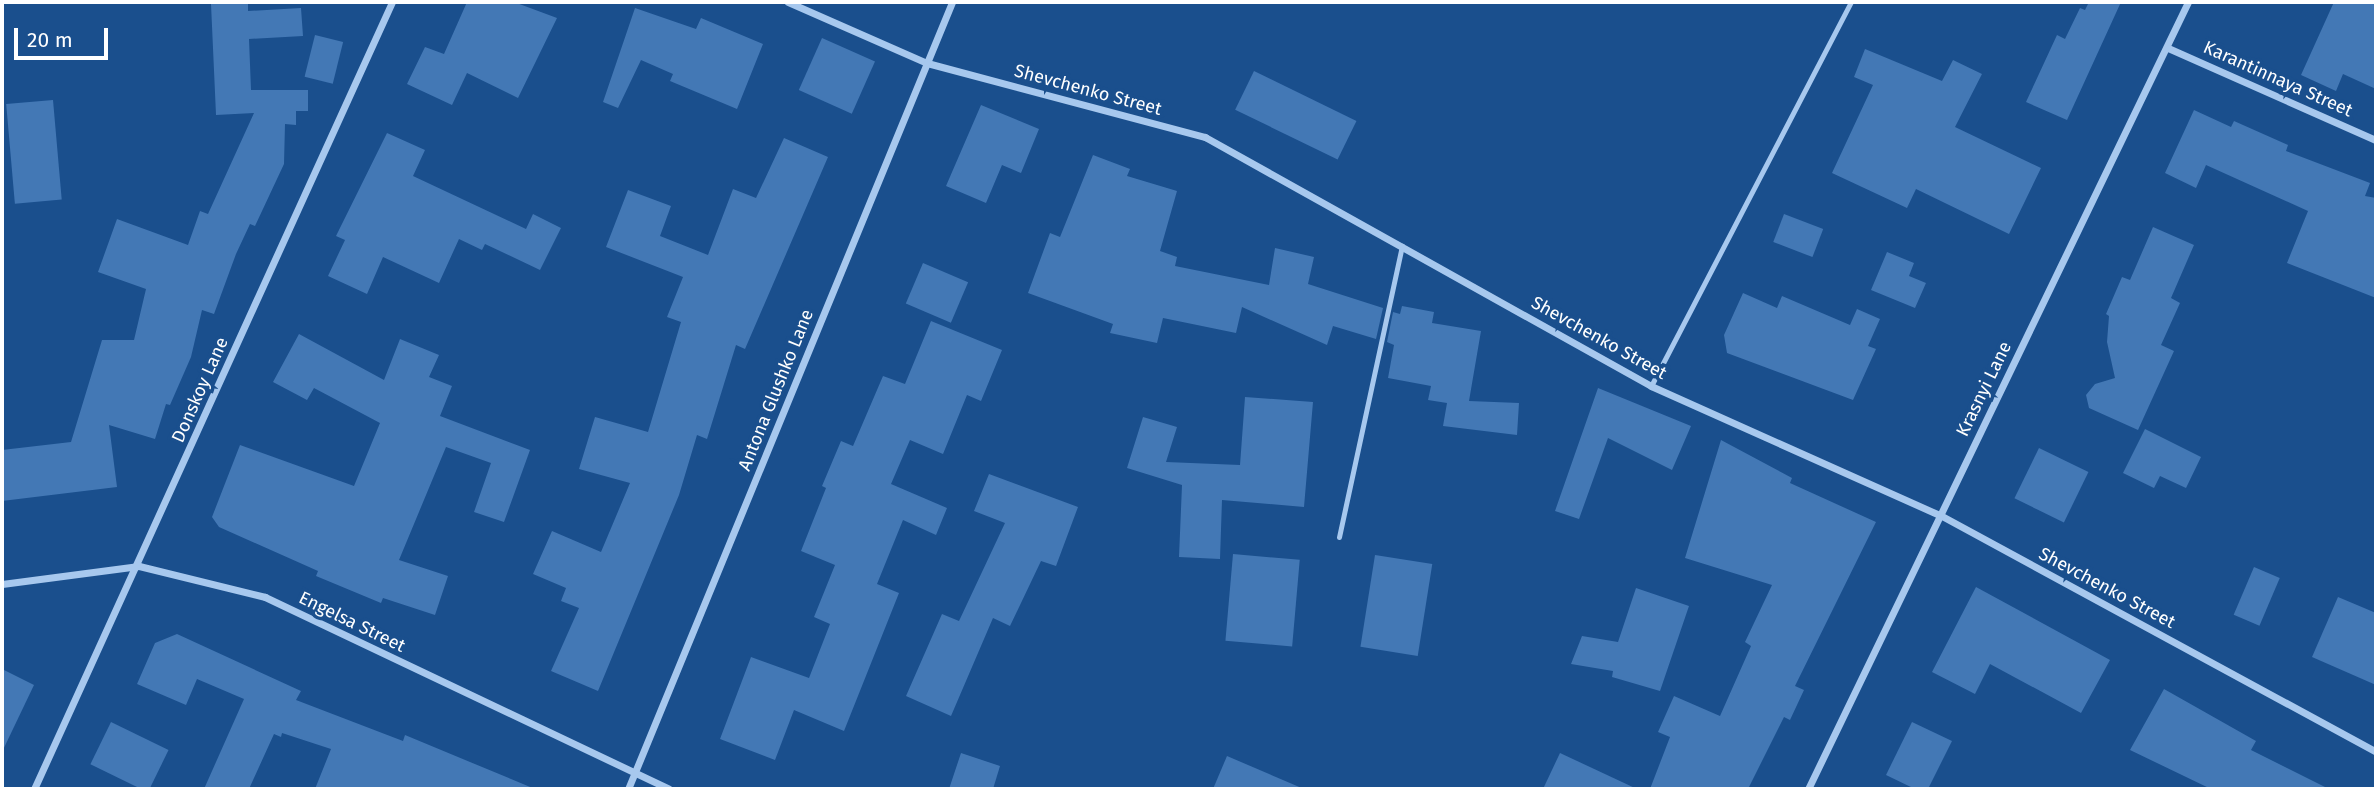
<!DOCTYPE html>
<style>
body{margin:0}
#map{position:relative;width:2378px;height:791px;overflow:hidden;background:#1a4f8d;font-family:"Fira Sans",sans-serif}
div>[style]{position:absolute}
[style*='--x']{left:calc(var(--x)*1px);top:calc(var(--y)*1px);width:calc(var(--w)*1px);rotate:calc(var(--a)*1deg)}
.building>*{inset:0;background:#4378b5;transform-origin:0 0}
.lane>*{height:5px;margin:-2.5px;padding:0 2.5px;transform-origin:2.5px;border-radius:2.5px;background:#a7c8ee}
.street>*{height:7px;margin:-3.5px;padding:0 3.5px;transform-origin:3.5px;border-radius:3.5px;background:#a7c8ee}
span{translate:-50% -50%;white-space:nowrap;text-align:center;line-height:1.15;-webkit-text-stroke:7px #1a4f8d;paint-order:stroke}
.street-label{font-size:18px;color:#fff}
.frame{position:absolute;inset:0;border:4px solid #fff;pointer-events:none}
.scale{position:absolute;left:14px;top:28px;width:94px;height:32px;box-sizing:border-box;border:4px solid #fff;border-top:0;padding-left:9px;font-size:21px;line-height:24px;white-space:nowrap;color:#fff;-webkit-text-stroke:5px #1a4f8d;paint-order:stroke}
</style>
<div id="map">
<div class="building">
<i style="clip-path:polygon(248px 2px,248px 11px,301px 8px,303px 36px,249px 39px,251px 90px,308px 90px,308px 111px,296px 111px,296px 125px,285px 124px,284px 164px,255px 226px,250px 224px,236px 254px,214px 314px,202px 310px,191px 357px,170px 405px,166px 404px,155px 439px,109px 425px,117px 487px,2px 501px,2px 450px,71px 442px,102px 340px,134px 340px,146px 289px,98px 272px,117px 219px,188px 245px,200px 211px,208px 214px,254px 113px,216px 115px,211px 4px)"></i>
<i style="clip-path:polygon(467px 2px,514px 2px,557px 18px,518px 98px,467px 73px,452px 105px,407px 84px,425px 47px,444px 54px)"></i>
<i style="clip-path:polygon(2089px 2px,2121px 2px,2067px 120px,2026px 102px,2057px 35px,2065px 39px,2080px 8px,2085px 10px)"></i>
<i style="clip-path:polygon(2334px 2px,2376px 2px,2376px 89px,2343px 74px,2336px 91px,2301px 75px)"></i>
<i style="clip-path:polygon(635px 8px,696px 29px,701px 18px,763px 44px,737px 109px,670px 81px,673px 74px,641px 60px,618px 108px,603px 102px)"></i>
<i style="left:315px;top:35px;width:29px;height:43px;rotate:14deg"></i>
<i style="left:822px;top:38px;width:58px;height:57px;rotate:24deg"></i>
<i style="clip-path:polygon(1865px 49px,1942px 81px,1953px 60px,1982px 74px,1955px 127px,2041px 168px,2009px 234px,1916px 189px,1907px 208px,1832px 173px,1873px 85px,1854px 77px)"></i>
<i style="left:1254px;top:71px;width:114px;height:43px;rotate:26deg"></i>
<i style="left:53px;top:100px;width:100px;height:47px;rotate:85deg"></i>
<i style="clip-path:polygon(981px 105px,1039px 129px,1021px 173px,1002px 165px,986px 203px,946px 186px)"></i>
<i style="clip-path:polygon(2194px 110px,2231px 127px,2234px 121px,2288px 145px,2286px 151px,2370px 183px,2365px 196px,2376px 198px,2376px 298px,2287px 263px,2308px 211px,2206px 165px,2196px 188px,2165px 173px)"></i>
<i style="clip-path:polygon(387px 133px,425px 150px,413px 176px,526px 229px,533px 214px,561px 228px,540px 270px,485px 244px,482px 250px,459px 239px,439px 283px,383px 257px,367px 294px,328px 276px,345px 240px,336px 236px)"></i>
<i style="clip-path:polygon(784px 138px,828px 157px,745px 349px,736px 345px,707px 439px,697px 435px,679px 495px,598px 691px,551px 671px,579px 608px,561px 601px,566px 588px,533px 574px,552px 531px,601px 552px,630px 483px,579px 469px,595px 417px,648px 432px,681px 322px,667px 317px,683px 277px,606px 247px,628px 190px,671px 206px,660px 236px,708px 255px,733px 189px,756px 198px)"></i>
<i style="clip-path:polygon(1093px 155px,1130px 169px,1127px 176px,1177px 191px,1160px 251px,1177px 257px,1175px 266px,1269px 285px,1275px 248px,1314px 257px,1308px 284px,1383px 308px,1376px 339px,1333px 326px,1327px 345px,1242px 307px,1236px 333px,1163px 318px,1157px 343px,1110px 333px,1113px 324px,1028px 293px,1050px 233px,1060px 237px)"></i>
<i style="left:1784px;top:214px;width:42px;height:30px;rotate:21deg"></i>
<i style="clip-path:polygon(2153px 227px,2194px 245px,2171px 298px,2180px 303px,2161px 345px,2174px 351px,2138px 430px,2089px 408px,2086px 395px,2095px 384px,2115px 378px,2107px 342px,2109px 316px,2106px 314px,2122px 277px,2130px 280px)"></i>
<i style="clip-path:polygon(1887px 252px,1914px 263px,1909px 276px,1926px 283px,1915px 308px,1871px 290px)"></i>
<i style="left:923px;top:263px;width:49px;height:44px;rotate:23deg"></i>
<i style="clip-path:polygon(1743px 293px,1777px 308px,1782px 296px,1850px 325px,1857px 309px,1880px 319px,1868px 346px,1876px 349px,1853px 400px,1727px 353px,1724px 335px)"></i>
<i style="clip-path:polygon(1402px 306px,1434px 312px,1432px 323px,1481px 331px,1469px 401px,1519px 403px,1517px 435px,1443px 426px,1447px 403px,1428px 400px,1431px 386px,1388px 378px,1394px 345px,1387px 342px,1393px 312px,1400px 314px)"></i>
<i style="clip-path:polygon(931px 321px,1002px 350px,981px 401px,967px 395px,943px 454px,910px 440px,891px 484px,947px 508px,936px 535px,903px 520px,877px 584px,899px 593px,844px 731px,794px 710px,775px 760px,720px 739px,751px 657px,809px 678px,830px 624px,814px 617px,835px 565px,801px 551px,826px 488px,822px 486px,841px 441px,853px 446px,883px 376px,905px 384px)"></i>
<i style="clip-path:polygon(299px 334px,384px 380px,400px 339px,439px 355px,429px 377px,452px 386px,440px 416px,530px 450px,504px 522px,474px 512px,491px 463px,446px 447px,399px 560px,448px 576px,435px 615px,383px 598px,381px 603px,316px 576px,318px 571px,219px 527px,212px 517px,240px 445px,354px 486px,380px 423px,314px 388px,307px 400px,273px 382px)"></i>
<i style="clip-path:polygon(1598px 388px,1691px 426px,1672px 470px,1608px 438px,1579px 519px,1555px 511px)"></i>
<i style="clip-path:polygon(1245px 397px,1313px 402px,1304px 507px,1222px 500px,1220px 559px,1179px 557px,1182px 485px,1127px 468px,1143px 417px,1177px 427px,1166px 462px,1240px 465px)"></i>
<i style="clip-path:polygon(2145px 429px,2201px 457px,2186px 488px,2160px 476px,2154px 488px,2123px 473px)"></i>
<i style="clip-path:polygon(1721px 440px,1792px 478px,1790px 483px,1876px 522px,1795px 686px,1804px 690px,1790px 720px,1784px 717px,1748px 789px,1650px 789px,1670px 737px,1658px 732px,1674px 696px,1720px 716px,1751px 646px,1745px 642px,1772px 585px,1685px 558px)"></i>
<i style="left:2039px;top:448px;width:55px;height:56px;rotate:26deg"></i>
<i style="clip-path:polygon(989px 474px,1078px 507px,1056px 566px,1041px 561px,1010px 626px,993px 618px,951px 716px,906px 696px,942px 614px,959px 621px,1005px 523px,974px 511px)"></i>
<i style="left:1233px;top:554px;width:67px;height:87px;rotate:5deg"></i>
<i style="left:1375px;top:555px;width:58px;height:93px;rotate:9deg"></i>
<i style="left:2254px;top:567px;width:28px;height:52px;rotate:23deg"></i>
<i style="clip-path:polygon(1976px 587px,2110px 660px,2081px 713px,1990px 664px,1975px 694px,1932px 672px)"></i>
<i style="clip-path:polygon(1636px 588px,1689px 606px,1660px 691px,1612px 677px,1613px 671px,1571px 664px,1582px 636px,1618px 642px)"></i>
<i style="clip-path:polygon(2338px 597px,2376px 613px,2376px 685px,2312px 657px)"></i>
<i style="clip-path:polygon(177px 634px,301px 691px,296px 700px,403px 741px,405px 735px,535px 789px,315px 789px,331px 749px,282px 733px,281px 737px,274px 734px,249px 789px,204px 789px,244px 699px,197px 679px,186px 705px,137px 684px,155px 643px)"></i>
<i style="clip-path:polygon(2px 669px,34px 685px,2px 752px)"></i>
<i style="clip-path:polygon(2164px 689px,2256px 741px,2251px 750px,2329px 789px,2211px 789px,2130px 750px)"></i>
<i style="left:111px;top:722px;width:64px;height:47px;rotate:26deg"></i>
<i style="clip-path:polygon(1912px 722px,1952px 741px,1928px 789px,1915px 789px,1886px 775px)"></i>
<i style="clip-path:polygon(961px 753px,1000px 766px,993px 789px,949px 789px)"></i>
<i style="clip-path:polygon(1560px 753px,1637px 789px,1543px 789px)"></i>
<i style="clip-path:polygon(1227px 756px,1304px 789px,1213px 789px)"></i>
</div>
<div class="lane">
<i style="--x:1651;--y:386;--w:433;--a:-62.5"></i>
<i style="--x:1339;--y:537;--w:298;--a:-77.8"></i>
</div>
<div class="street">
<i style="--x:788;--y:2;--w:152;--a:23.7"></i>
<i style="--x:927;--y:63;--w:288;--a:14.9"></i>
<i style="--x:1205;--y:137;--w:511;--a:29.17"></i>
<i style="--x:1651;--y:386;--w:316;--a:24.1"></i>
<i style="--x:1940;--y:515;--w:496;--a:28.5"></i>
<i style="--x:2168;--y:48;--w:227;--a:23.9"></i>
<i style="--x:2;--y:584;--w:138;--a:-7.5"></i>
<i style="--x:139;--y:566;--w:130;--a:13.8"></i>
<i style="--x:265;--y:597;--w:447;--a:25.4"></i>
<i style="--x:34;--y:789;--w:865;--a:-65.54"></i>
<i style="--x:628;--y:789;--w:851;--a:-67.62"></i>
<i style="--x:1808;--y:789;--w:874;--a:-64.23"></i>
</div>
<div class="street-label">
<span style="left:2278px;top:79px;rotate:24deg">Karantinnaya Street</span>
<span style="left:1088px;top:90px;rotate:15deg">Shevchenko Street</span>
<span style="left:1599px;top:338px;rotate:29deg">Shevchenko Street</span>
<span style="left:1984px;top:389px;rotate:-64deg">Krasnyi Lane</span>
<span style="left:200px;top:390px;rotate:-66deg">Donskoy Lane</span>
<span style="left:776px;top:390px;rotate:-68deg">Antona Glushko Lane</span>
<span style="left:2107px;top:588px;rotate:28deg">Shevchenko Street</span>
<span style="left:352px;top:622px;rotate:26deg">Engelsa Street</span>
</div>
<div class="frame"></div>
<div class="scale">20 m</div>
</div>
